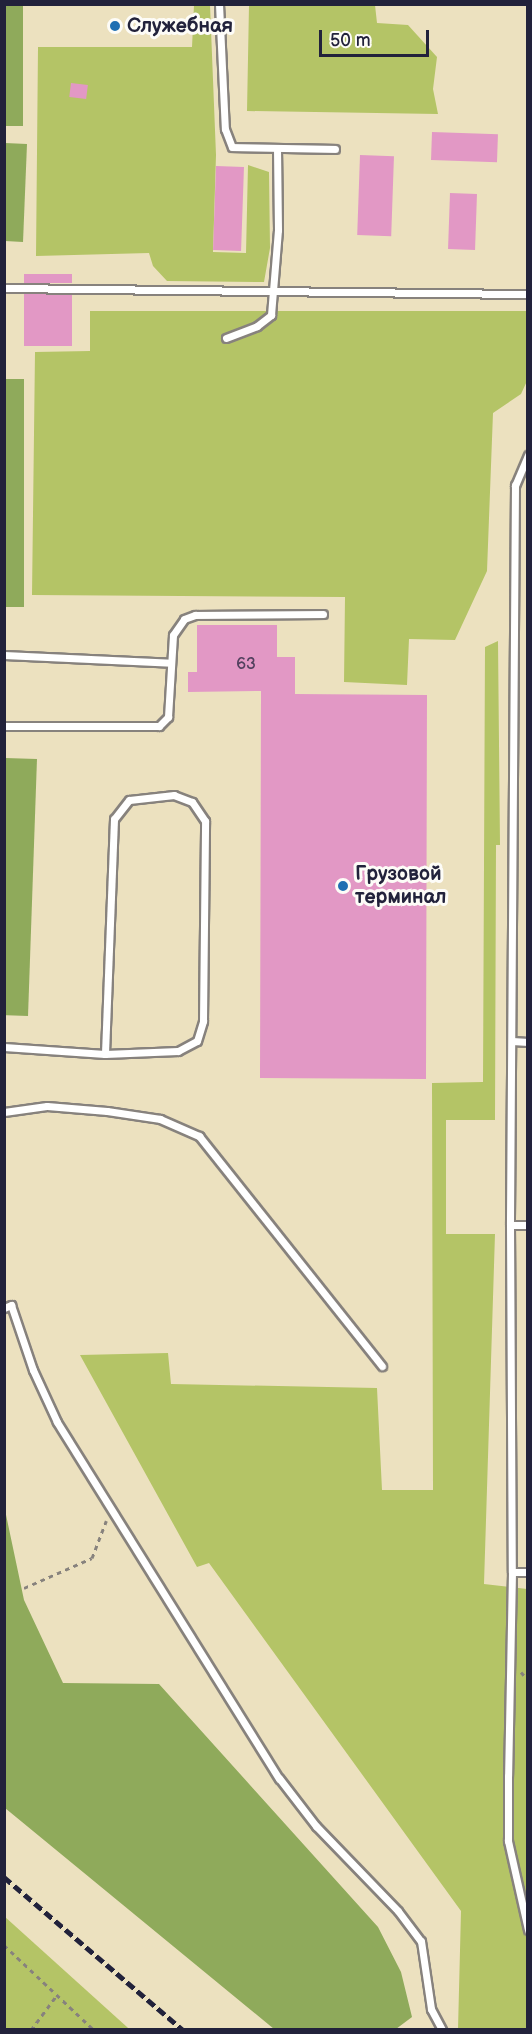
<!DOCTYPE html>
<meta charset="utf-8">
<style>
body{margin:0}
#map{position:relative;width:532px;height:2034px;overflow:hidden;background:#ece1bf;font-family:"Balsamiq Sans",sans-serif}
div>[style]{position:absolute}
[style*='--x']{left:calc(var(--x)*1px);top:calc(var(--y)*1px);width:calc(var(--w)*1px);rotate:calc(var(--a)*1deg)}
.green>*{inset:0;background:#b4c466}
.forest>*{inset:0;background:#8faa5b;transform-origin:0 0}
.building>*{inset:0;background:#e298c5;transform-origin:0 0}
.path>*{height:3px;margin-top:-1.5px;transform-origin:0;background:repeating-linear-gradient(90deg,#87827d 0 4.5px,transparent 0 9px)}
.roads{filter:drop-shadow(2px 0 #87827d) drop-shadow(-2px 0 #87827d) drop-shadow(0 2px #87827d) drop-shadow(0 -2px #87827d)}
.service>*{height:7px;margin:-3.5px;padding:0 3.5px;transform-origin:3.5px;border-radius:3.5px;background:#fff}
.rail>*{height:4.5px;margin-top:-2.25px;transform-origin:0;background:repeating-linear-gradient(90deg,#22223b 0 9px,transparent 0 13.5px)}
.dots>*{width:16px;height:16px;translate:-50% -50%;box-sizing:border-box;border:3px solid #fdfcf7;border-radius:50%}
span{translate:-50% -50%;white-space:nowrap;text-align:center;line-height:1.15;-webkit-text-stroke:6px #fdfcf7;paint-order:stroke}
.number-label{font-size:16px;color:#52405e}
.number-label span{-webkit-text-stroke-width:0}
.poi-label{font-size:20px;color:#22223b;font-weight:700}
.left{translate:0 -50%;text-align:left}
.frame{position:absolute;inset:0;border:6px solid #22223b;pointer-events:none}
.scale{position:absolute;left:319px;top:30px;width:110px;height:27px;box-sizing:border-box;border:3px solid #22223b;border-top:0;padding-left:8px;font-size:18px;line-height:21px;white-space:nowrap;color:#22223b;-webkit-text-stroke:4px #fdfcf7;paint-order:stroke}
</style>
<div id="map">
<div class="green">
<i style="clip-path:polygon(194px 5px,210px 5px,216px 155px,213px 252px,246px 253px,248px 165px,269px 172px,270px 248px,264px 282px,167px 281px,153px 266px,149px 253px,36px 256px,38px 47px,192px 47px)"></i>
<i style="clip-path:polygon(249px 5px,375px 5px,377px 23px,408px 25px,437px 57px,433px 89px,438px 114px,247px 111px)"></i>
<i style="clip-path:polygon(90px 311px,527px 311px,527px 381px,521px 394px,493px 413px,487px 571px,455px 640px,409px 639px,407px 685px,344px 682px,345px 597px,32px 595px,35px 352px,90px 351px)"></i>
<i style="clip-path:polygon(498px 641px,500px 845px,496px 845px,495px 1120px,446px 1120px,446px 1234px,495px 1234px,484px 1584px,527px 1589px,527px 2029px,458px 2029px,461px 1911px,209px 1563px,197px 1567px,80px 1355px,168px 1353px,171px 1384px,377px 1388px,382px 1490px,433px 1490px,432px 1083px,483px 1082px,485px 647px)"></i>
<i style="clip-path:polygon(4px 1916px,127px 2027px,129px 2029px,5px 2029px)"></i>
</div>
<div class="forest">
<i style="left:4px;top:5px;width:19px;height:121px"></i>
<i style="clip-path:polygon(5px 143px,27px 144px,23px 242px,5px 241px)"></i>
<i style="left:5px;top:379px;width:19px;height:228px"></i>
<i style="left:5px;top:758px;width:32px;height:257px;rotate:2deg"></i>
<i style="clip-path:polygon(5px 1510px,24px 1600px,63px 1683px,159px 1684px,378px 1927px,401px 1972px,412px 2017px,396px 2029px,274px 2029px,5px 1808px)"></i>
</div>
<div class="building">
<i style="left:71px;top:83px;width:17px;height:14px;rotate:7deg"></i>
<i style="left:432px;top:132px;width:66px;height:28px;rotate:2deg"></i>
<i style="left:360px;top:155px;width:34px;height:80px;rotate:2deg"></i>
<i style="left:216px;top:166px;width:28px;height:84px;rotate:2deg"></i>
<i style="left:450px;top:193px;width:27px;height:56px;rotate:2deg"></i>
<i style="left:24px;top:274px;width:48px;height:9px"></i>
<i style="left:24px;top:294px;width:48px;height:52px"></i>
<i style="clip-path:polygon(197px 625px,277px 625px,277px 657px,295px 657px,295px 694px,427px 695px,426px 1079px,260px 1078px,261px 691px,188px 692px,188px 672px,197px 672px)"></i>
</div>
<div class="path">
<i style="--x:24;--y:1588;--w:74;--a:-23.8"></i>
<i style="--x:92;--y:1558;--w:40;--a:-69"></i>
<i style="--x:521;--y:1672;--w:11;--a:49"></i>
<i style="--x:4;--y:1945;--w:124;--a:43.4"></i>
<i style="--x:31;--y:2030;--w:44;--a:-53.4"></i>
</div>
<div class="roads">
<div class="service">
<i style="--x:219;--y:4;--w:125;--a:87.3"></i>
<i style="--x:225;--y:129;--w:19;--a:69"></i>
<i style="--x:232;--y:147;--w:103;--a:1.1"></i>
<i style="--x:4;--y:288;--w:524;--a:0.66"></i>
<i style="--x:226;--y:338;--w:33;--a:-21"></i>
<i style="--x:257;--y:326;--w:18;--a:-38"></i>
<i style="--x:271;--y:315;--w:85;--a:-85.3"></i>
<i style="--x:278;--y:230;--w:82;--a:-90.7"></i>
<i style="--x:528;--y:455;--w:33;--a:113"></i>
<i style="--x:515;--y:485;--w:740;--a:90.39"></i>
<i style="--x:510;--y:1225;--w:347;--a:89.7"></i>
<i style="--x:512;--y:1572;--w:204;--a:91.1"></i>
<i style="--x:508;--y:1776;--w:65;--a:90"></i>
<i style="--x:508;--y:1841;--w:91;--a:77.3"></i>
<i style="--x:4;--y:655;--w:167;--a:2.7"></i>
<i style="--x:4;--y:726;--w:155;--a:0"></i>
<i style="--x:159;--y:726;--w:13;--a:-45"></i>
<i style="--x:168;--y:717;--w:82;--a:-86.5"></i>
<i style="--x:173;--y:635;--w:19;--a:-55"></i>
<i style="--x:184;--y:619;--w:12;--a:-20"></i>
<i style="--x:195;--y:615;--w:128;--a:-0.4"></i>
<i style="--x:512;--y:1041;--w:16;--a:4"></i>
<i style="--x:4;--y:1047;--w:101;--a:4"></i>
<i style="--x:105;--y:1054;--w:73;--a:-2.4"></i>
<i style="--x:178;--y:1051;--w:21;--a:-28"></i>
<i style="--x:197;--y:1041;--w:21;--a:-73"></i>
<i style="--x:203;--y:1021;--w:200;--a:-89.4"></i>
<i style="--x:205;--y:821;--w:23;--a:-124"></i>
<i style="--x:192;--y:802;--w:19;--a:-159"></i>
<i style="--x:174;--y:795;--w:45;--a:173.7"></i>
<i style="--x:129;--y:800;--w:24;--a:128"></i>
<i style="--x:114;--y:819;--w:235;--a:92.2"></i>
<i style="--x:4;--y:1112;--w:43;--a:-7.9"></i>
<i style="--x:47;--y:1106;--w:60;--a:4.8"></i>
<i style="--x:107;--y:1111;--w:54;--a:8.6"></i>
<i style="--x:160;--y:1119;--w:43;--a:23.6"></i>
<i style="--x:199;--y:1136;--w:294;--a:51.5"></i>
<i style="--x:510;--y:1225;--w:18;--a:0"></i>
<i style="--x:4;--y:1308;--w:8;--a:-23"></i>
<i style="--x:11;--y:1305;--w:69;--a:71.3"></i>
<i style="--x:33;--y:1370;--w:57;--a:65.2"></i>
<i style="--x:57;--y:1422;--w:420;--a:58.1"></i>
<i style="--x:279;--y:1778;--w:61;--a:52.4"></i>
<i style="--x:316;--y:1826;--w:118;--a:46"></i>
<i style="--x:398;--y:1911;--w:38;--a:53"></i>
<i style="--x:421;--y:1941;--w:69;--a:81.6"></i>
<i style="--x:431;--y:2009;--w:24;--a:62"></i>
<i style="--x:512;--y:1572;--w:16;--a:0"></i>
</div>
</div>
<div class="rail">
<i style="--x:4;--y:1877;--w:235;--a:40.5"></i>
</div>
<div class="dots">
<i style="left:115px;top:26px;background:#1f6fb2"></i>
<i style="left:343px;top:886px;background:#1f6fb2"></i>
</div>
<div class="number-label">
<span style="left:246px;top:665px">63</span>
</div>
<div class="poi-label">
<span class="left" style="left:127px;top:26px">Служебная</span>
<span class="left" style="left:355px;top:886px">Грузовой<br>терминал</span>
</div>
<div class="frame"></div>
<div class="scale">50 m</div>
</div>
